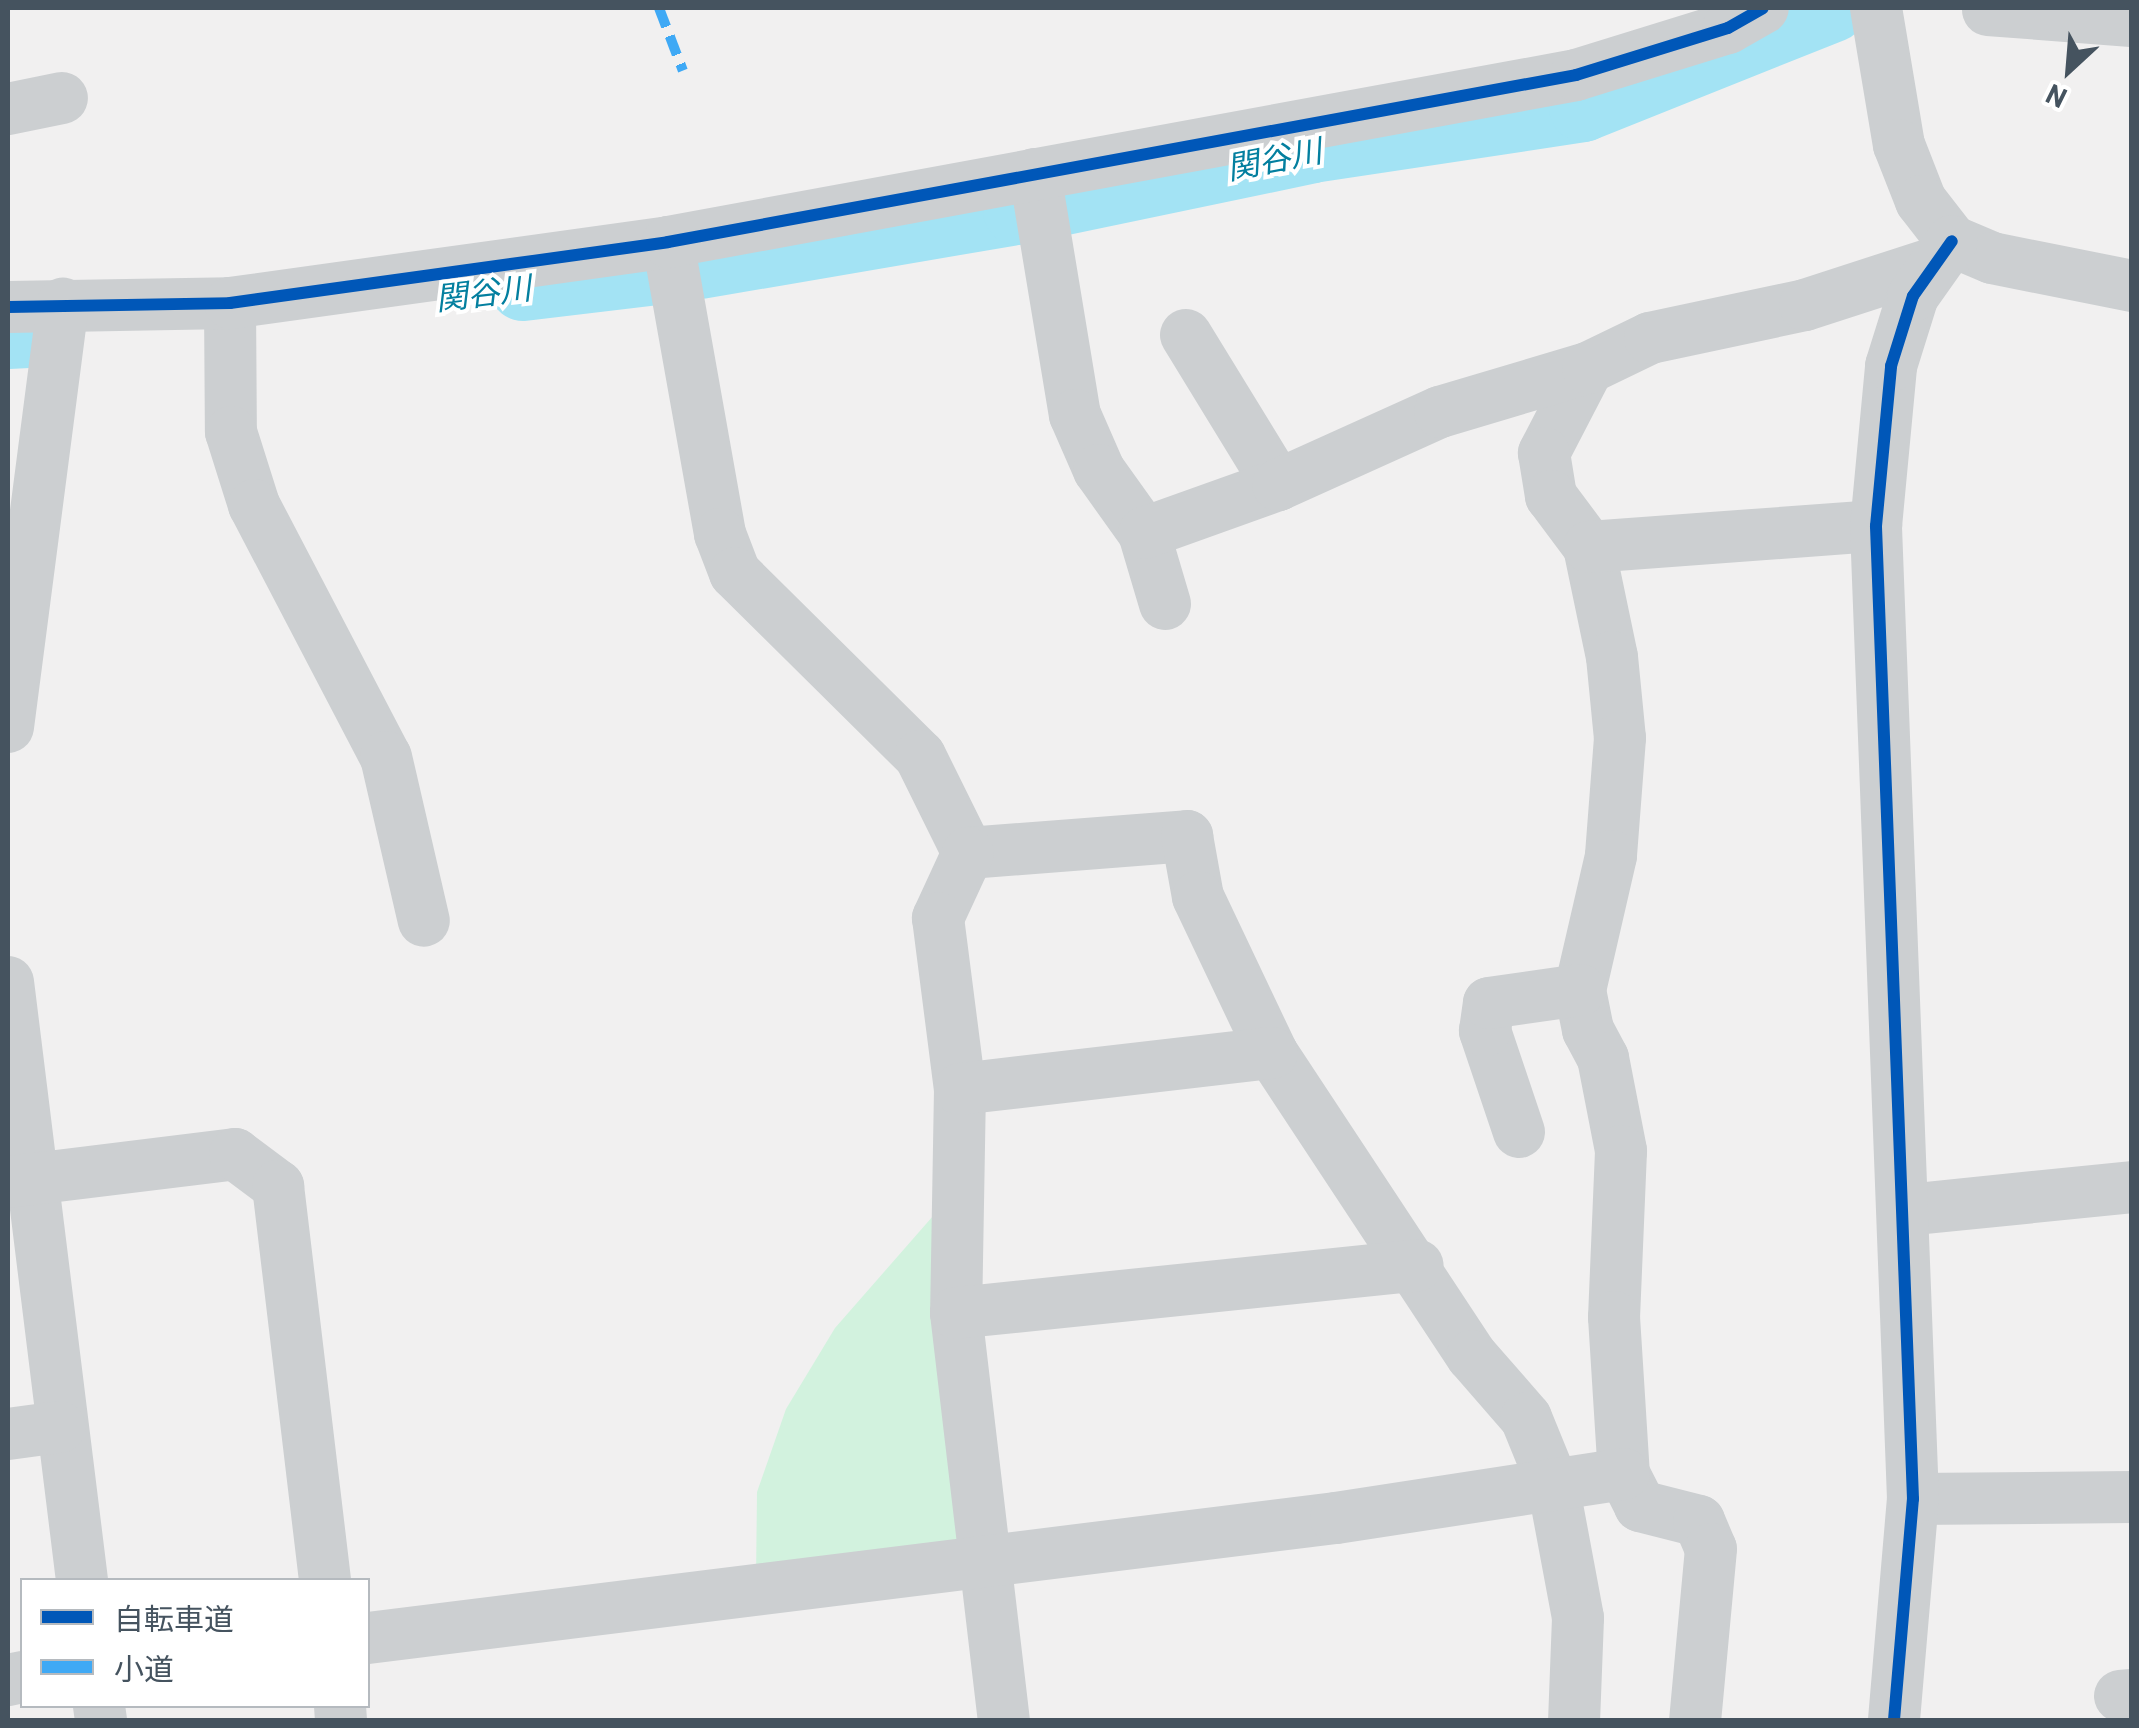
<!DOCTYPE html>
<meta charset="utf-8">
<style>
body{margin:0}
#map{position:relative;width:2139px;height:1728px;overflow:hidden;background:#f1f0f0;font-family:Barlow,"Noto Sans JP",sans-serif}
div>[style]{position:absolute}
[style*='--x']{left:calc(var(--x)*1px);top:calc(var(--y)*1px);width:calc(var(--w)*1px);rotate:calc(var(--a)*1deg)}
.green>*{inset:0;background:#d2f2de}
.river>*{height:68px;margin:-34px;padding:0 34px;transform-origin:34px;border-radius:34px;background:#a3e3f4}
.minor>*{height:52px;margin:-26px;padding:0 26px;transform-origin:26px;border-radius:26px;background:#cccfd1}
.quiet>*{height:10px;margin-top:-5px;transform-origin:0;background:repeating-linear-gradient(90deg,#3fa9f5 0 20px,transparent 0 30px)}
.cycleway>*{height:12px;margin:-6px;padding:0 6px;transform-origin:6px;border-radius:6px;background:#0057b8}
span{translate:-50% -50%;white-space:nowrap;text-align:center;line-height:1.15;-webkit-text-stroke:8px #fff;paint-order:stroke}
.water-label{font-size:32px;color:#037f9f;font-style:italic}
.frame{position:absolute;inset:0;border:10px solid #45535f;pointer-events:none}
.legend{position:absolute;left:20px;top:1578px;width:350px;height:130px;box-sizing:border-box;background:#fff;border:2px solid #b5babf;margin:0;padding:12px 18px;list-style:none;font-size:30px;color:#45535f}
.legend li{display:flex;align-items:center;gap:20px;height:50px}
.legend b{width:50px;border:2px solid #b5babf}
.north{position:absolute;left:2019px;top:20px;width:100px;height:100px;-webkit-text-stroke:8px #fff;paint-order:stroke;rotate:206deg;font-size:28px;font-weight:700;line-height:40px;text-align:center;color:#45535f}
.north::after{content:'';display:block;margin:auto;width:35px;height:45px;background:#45535f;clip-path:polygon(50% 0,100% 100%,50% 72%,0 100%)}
</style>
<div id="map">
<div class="green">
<i style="clip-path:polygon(940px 1208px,970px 1555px,756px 1577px,757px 1492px,786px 1409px,835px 1328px)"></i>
</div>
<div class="river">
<i style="--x:700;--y:265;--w:322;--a:-9.7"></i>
<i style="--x:1017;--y:211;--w:302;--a:-11.8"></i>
<i style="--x:1313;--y:149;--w:273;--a:-8.6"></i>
<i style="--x:1583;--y:108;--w:269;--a:-21.8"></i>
<i style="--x:523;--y:287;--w:135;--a:-6.8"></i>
<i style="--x:8;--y:335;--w:20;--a:-3"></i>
</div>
<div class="minor">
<i style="--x:1876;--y:8;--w:139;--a:80.5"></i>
<i style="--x:1899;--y:145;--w:60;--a:68.6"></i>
<i style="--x:1921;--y:201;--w:51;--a:52.2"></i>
<i style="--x:1952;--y:241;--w:43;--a:23"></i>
<i style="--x:1992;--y:258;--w:143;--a:11.3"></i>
<i style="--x:1988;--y:10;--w:144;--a:4.4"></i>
<i style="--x:8;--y:109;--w:55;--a:-11.5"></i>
<i style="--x:1035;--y:174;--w:244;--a:80.6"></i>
<i style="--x:1075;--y:415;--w:60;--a:66.4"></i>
<i style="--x:1099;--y:470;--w:77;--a:54.5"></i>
<i style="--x:1144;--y:533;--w:74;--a:73.5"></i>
<i style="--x:668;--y:242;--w:297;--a:79.9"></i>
<i style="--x:720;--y:534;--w:42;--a:69"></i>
<i style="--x:735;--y:573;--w:260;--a:44.7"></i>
<i style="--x:920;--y:756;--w:108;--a:63.7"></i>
<i style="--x:230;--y:303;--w:129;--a:89.6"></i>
<i style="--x:231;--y:432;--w:77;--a:72.5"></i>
<i style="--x:254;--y:505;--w:284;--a:62.4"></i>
<i style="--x:386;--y:757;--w:168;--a:77"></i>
<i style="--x:8;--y:307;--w:222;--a:-1"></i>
<i style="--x:230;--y:303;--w:442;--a:-7.9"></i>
<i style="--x:668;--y:242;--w:923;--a:-10.42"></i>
<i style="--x:1576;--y:75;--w:159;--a:-17.2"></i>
<i style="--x:1728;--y:28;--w:40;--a:-29.7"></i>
<i style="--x:1186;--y:335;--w:176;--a:58.5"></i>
<i style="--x:1588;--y:368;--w:96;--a:117.4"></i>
<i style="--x:1544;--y:453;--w:44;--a:80.8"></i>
<i style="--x:1551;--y:496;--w:64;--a:53.3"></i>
<i style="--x:1589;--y:547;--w:112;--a:78.2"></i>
<i style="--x:1612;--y:657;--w:81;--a:84.4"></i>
<i style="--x:1620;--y:738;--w:118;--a:94.4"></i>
<i style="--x:1611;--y:856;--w:138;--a:103"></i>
<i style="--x:1580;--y:990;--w:41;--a:78.7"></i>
<i style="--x:1588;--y:1030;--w:32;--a:62"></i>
<i style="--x:1603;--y:1058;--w:95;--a:79"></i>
<i style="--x:1621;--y:1151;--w:166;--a:92.4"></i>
<i style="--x:1614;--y:1317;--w:157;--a:86.4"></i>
<i style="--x:1624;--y:1474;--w:36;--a:63"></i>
<i style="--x:1640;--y:1506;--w:61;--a:14.3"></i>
<i style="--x:1699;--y:1521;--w:30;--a:67"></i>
<i style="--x:1711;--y:1549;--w:172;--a:95.3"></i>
<i style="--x:1144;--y:533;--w:142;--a:-19.7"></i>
<i style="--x:1278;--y:485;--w:178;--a:-24.3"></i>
<i style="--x:1440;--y:412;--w:154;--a:-16.6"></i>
<i style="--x:1588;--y:368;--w:69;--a:-25.8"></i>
<i style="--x:1650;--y:338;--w:158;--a:-12"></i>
<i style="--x:1805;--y:305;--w:133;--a:-18"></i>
<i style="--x:1589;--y:547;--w:288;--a:-4.2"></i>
<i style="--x:8;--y:727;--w:427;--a:-82.6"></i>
<i style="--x:968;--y:853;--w:220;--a:-4.4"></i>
<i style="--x:1187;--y:836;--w:62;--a:79.8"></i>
<i style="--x:1198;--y:897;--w:173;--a:64.6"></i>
<i style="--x:1272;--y:1053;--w:363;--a:56.6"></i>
<i style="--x:1472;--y:1356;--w:82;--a:48.9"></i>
<i style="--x:1526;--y:1418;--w:71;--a:67.8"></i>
<i style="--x:1553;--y:1484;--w:136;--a:79.4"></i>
<i style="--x:1578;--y:1618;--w:102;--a:92.2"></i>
<i style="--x:968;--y:853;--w:72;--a:114.8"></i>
<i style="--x:938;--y:918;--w:172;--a:82.7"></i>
<i style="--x:960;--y:1089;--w:224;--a:91"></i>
<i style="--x:956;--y:1313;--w:410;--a:83.3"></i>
<i style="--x:8;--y:982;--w:603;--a:82.95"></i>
<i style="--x:960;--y:1089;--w:314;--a:-6.6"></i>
<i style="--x:1519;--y:1132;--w:107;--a:-108.6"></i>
<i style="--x:1485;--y:1031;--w:28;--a:-82"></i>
<i style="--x:1489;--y:1003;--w:92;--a:-8.1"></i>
<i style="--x:8;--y:1182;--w:229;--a:-7"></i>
<i style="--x:235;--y:1154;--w:54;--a:36.7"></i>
<i style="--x:278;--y:1186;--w:397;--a:83.2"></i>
<i style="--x:1906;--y:1210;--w:227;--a:-5.8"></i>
<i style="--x:956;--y:1313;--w:464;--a:-5.9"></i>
<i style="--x:8;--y:1434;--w:52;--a:-7.7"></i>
<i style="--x:1913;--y:1499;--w:219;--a:-0.5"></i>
<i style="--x:368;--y:1638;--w:975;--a:-7.07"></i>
<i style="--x:1336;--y:1518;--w:291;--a:-8.7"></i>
<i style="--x:8;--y:1680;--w:14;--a:-12"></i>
<i style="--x:2120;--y:1696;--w:12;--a:-5"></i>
<i style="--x:99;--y:1706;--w:14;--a:82"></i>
<i style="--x:340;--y:1706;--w:14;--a:86"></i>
<i style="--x:1894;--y:1720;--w:222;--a:-85.1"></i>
<i style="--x:1913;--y:1499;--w:974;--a:-92.18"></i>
<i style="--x:1876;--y:526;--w:161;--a:-84.6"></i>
<i style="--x:1891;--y:366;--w:73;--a:-72.6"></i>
<i style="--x:1913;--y:296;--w:67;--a:-54.7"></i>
</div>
<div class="quiet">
<i style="--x:659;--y:8;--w:67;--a:69.1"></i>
</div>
<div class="cycleway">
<i style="--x:8;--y:307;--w:222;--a:-1"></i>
<i style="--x:230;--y:303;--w:442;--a:-7.9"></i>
<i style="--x:668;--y:242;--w:923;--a:-10.42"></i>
<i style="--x:1576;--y:75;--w:159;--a:-17.2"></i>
<i style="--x:1728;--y:28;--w:40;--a:-29.7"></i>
<i style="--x:1894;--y:1720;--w:222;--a:-85.1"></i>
<i style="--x:1913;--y:1499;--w:974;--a:-92.18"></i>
<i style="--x:1876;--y:526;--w:161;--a:-84.6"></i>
<i style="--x:1891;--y:366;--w:73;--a:-72.6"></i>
<i style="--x:1913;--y:296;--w:67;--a:-54.7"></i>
</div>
<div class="water-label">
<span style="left:1274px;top:158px;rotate:-11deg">関谷川</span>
<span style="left:483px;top:292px;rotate:-7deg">関谷川</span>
</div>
<div class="frame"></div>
<ul class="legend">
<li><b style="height:12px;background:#0057b8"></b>自転車道</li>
<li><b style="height:12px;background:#3fa9f5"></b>小道</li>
</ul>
<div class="north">N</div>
</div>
